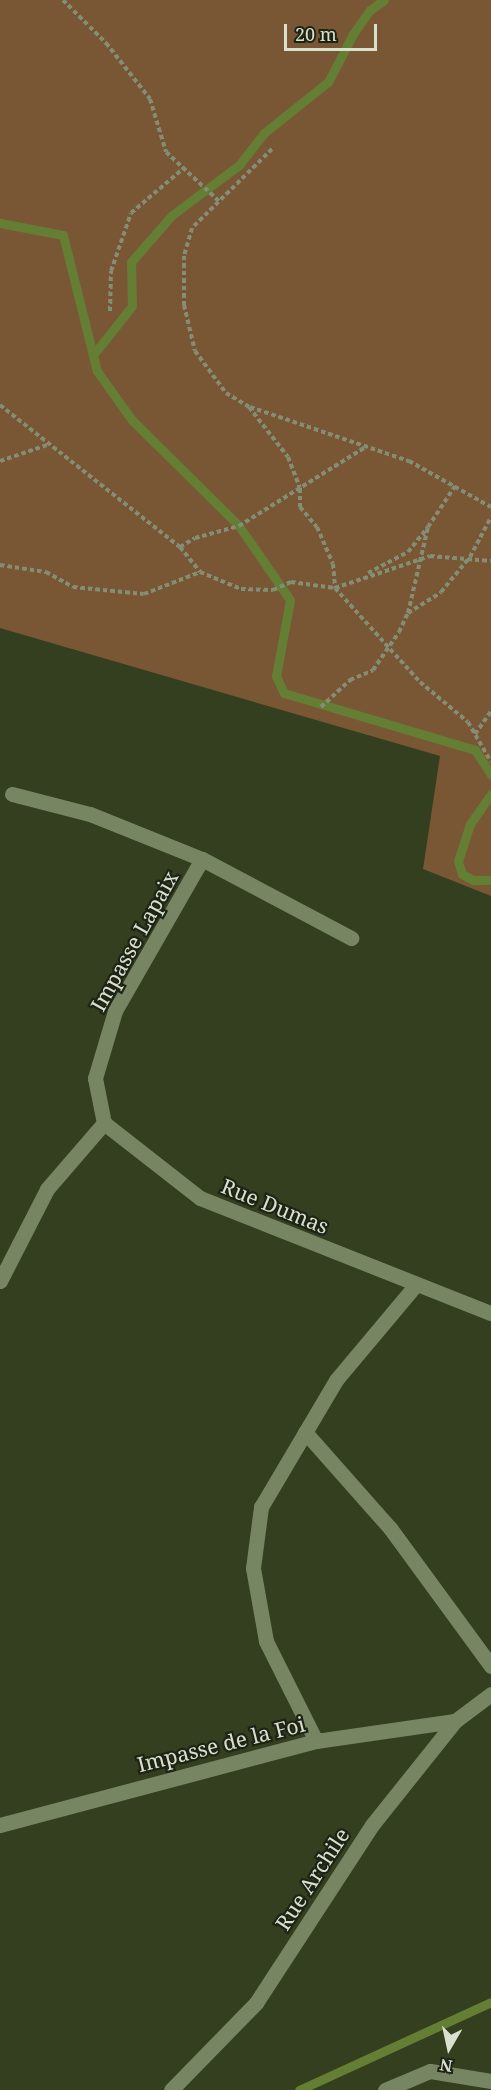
<!DOCTYPE html>
<style>
body{margin:0}
#map{position:relative;width:491px;height:2090px;overflow:hidden;background:#333f1f;font-family:"Noto Serif",serif}
div>[style]{position:absolute}
[style*='--x']{left:calc(var(--x)*1px);top:calc(var(--y)*1px);width:calc(var(--w)*1px);rotate:calc(var(--a)*1deg)}
.green>*{inset:0;background:#795735}
.stream>*{height:9px;margin:-4.5px;padding:0 4.5px;transform-origin:4.5px;border-radius:4.5px;background:#647e34}
.path>*{height:4px;margin-top:-2px;transform-origin:0;background:repeating-linear-gradient(90deg,#848e75 0 4.5px,transparent 0 7.5px)}
.lane>*{height:15px;margin:-7.5px;padding:0 7.5px;transform-origin:7.5px;border-radius:7.5px;background:#778562}
.street>*{height:15px;margin:-7.5px;padding:0 7.5px;transform-origin:7.5px;border-radius:7.5px;background:#778562}
span{translate:-50% -50%;white-space:nowrap;text-align:center;line-height:1.15;-webkit-text-stroke:4.5px #1e2415;paint-order:stroke}
.street-label{font-size:21px;color:#d9e1ce}
.north{position:absolute;left:419px;top:2018px;width:60px;height:60px;-webkit-text-stroke:4px #1e2415;paint-order:stroke;rotate:189deg;font-size:16px;font-weight:700;line-height:24px;text-align:center;color:#d9e1ce}
.north::after{content:'';display:block;margin:auto;width:21px;height:27px;background:#d9e1ce;clip-path:polygon(50% 0,100% 100%,50% 72%,0 100%)}
.scale{position:absolute;left:284px;top:24px;width:93px;height:27px;box-sizing:border-box;border:3px solid #d9e1ce;border-top:0;padding-left:8px;font-size:18px;line-height:21px;white-space:nowrap;color:#d9e1ce;-webkit-text-stroke:4px #1e2415;paint-order:stroke}
</style>
<div id="map">
<div class="green">
<i style="clip-path:polygon(0 0,491px 0,491px 896px,423px 869px,440px 756px,0 628px)"></i>
</div>
<div class="stream">
<i style="--x:0;--y:223;--w:64;--a:10.8"></i>
<i style="--x:63;--y:235;--w:140;--a:76"></i>
<i style="--x:97;--y:371;--w:60;--a:54.5"></i>
<i style="--x:132;--y:420;--w:151;--a:44.7"></i>
<i style="--x:239;--y:526;--w:90;--a:55.4"></i>
<i style="--x:290;--y:600;--w:77;--a:100.4"></i>
<i style="--x:276;--y:676;--w:19;--a:65"></i>
<i style="--x:284;--y:693;--w:199;--a:16.6"></i>
<i style="--x:475;--y:750;--w:30;--a:57"></i>
<i style="--x:93;--y:355;--w:63;--a:-51.5"></i>
<i style="--x:132;--y:306;--w:44;--a:-91.3"></i>
<i style="--x:131;--y:262;--w:62;--a:-48.9"></i>
<i style="--x:172;--y:215;--w:84;--a:-36.7"></i>
<i style="--x:239;--y:165;--w:41;--a:-52"></i>
<i style="--x:264;--y:133;--w:82;--a:-38.6"></i>
<i style="--x:328;--y:82;--w:54;--a:-62.5"></i>
<i style="--x:353;--y:34;--w:29;--a:-55"></i>
<i style="--x:370;--y:10;--w:17;--a:-36"></i>
<i style="--x:491;--y:794;--w:37;--a:125"></i>
<i style="--x:470;--y:824;--w:39;--a:108"></i>
<i style="--x:458;--y:861;--w:14;--a:73"></i>
<i style="--x:462;--y:874;--w:13;--a:29"></i>
<i style="--x:473;--y:880;--w:18;--a:0"></i>
<i style="--x:299;--y:2090;--w:211;--a:-24.6"></i>
</div>
<div class="path">
<i style="--x:63;--y:0;--w:61;--a:45"></i>
<i style="--x:106;--y:43;--w:71;--a:51.8"></i>
<i style="--x:150;--y:99;--w:55;--a:73.2"></i>
<i style="--x:166;--y:152;--w:72;--a:42.8"></i>
<i style="--x:272;--y:149;--w:112;--a:135.4"></i>
<i style="--x:192;--y:228;--w:29;--a:106"></i>
<i style="--x:184;--y:256;--w:49;--a:90"></i>
<i style="--x:184;--y:305;--w:47;--a:76.6"></i>
<i style="--x:195;--y:351;--w:52;--a:53.6"></i>
<i style="--x:226;--y:393;--w:27;--a:31"></i>
<i style="--x:249;--y:407;--w:63;--a:52"></i>
<i style="--x:288;--y:457;--w:33;--a:69"></i>
<i style="--x:300;--y:488;--w:19;--a:90"></i>
<i style="--x:300;--y:507;--w:26;--a:50"></i>
<i style="--x:317;--y:527;--w:40;--a:66.6"></i>
<i style="--x:333;--y:564;--w:24;--a:85"></i>
<i style="--x:335;--y:588;--w:127;--a:47.9"></i>
<i style="--x:420;--y:682;--w:62;--a:39.8"></i>
<i style="--x:468;--y:722;--w:46;--a:60.1"></i>
<i style="--x:110;--y:311;--w:40;--a:-88.6"></i>
<i style="--x:111;--y:271;--w:61;--a:-71"></i>
<i style="--x:131;--y:213;--w:71;--a:-40.4"></i>
<i style="--x:0;--y:405;--w:229;--a:38.3"></i>
<i style="--x:180;--y:547;--w:32;--a:51"></i>
<i style="--x:250;--y:407;--w:168;--a:18.8"></i>
<i style="--x:409;--y:461;--w:94;--a:29.3"></i>
<i style="--x:0;--y:461;--w:50;--a:-18.8"></i>
<i style="--x:180;--y:547;--w:17;--a:-31"></i>
<i style="--x:195;--y:538;--w:46;--a:-15.3"></i>
<i style="--x:239;--y:526;--w:151;--a:-32"></i>
<i style="--x:0;--y:565;--w:47;--a:8.7"></i>
<i style="--x:46;--y:572;--w:31;--a:29"></i>
<i style="--x:73;--y:587;--w:71;--a:5.6"></i>
<i style="--x:144;--y:594;--w:60;--a:-21.4"></i>
<i style="--x:200;--y:572;--w:44;--a:22.5"></i>
<i style="--x:241;--y:589;--w:32;--a:2"></i>
<i style="--x:273;--y:590;--w:20;--a:-24"></i>
<i style="--x:291;--y:582;--w:44;--a:7.8"></i>
<i style="--x:335;--y:588;--w:100;--a:-18.6"></i>
<i style="--x:430;--y:556;--w:61;--a:4.7"></i>
<i style="--x:368;--y:573;--w:45;--a:-27.7"></i>
<i style="--x:408;--y:552;--w:32;--a:-51"></i>
<i style="--x:408;--y:613;--w:39;--a:-32"></i>
<i style="--x:441;--y:592;--w:45;--a:-50.4"></i>
<i style="--x:470;--y:557;--w:45;--a:-62.3"></i>
<i style="--x:321;--y:707;--w:40;--a:-43"></i>
<i style="--x:350;--y:680;--w:25;--a:-23"></i>
<i style="--x:373;--y:670;--w:46;--a:-55.6"></i>
<i style="--x:399;--y:632;--w:21;--a:-65"></i>
<i style="--x:408;--y:613;--w:88;--a:-76.9"></i>
<i style="--x:428;--y:527;--w:49;--a:-56.6"></i>
<i style="--x:475;--y:734;--w:28;--a:-55"></i>
</div>
<div class="lane">
<i style="--x:385;--y:2090;--w:49;--a:-22.9"></i>
<i style="--x:430;--y:2071;--w:62;--a:9.3"></i>
</div>
<div class="street">
<i style="--x:12;--y:794;--w:81;--a:14.4"></i>
<i style="--x:90;--y:814;--w:121;--a:21.9"></i>
<i style="--x:202;--y:859;--w:169;--a:27.9"></i>
<i style="--x:202;--y:859;--w:175;--a:119.8"></i>
<i style="--x:115;--y:1011;--w:70;--a:106.6"></i>
<i style="--x:95;--y:1078;--w:46;--a:78.7"></i>
<i style="--x:104;--y:1123;--w:122;--a:38"></i>
<i style="--x:200;--y:1198;--w:313;--a:21.6"></i>
<i style="--x:0;--y:1281;--w:103;--a:-62.9"></i>
<i style="--x:47;--y:1189;--w:87;--a:-49.2"></i>
<i style="--x:305;--y:1432;--w:128;--a:48.5"></i>
<i style="--x:390;--y:1528;--w:171;--a:53.8"></i>
<i style="--x:316;--y:1741;--w:112;--a:-116.6"></i>
<i style="--x:266;--y:1641;--w:74;--a:-100.1"></i>
<i style="--x:253;--y:1568;--w:62;--a:-82.5"></i>
<i style="--x:261;--y:1507;--w:147;--a:-59.4"></i>
<i style="--x:336;--y:1380;--w:123;--a:-50"></i>
<i style="--x:0;--y:1825;--w:327;--a:-14.9"></i>
<i style="--x:316;--y:1741;--w:140;--a:-8.2"></i>
<i style="--x:171;--y:2090;--w:122;--a:-45.7"></i>
<i style="--x:256;--y:2003;--w:212;--a:-56.9"></i>
<i style="--x:372;--y:1825;--w:133;--a:-51.4"></i>
<i style="--x:455;--y:1721;--w:45;--a:-36.9"></i>
</div>
<div class="street-label">
<span style="left:134px;top:941px;rotate:-61deg">Impasse Lapaix</span>
<span style="left:275px;top:1206px;rotate:22deg">Rue Dumas</span>
<span style="left:221px;top:1744px;rotate:-14deg">Impasse de la Foi</span>
<span style="left:312px;top:1879px;rotate:-57deg">Rue Archile</span>
</div>
<div class="north">N</div>
<div class="scale">20 m</div>
</div>
